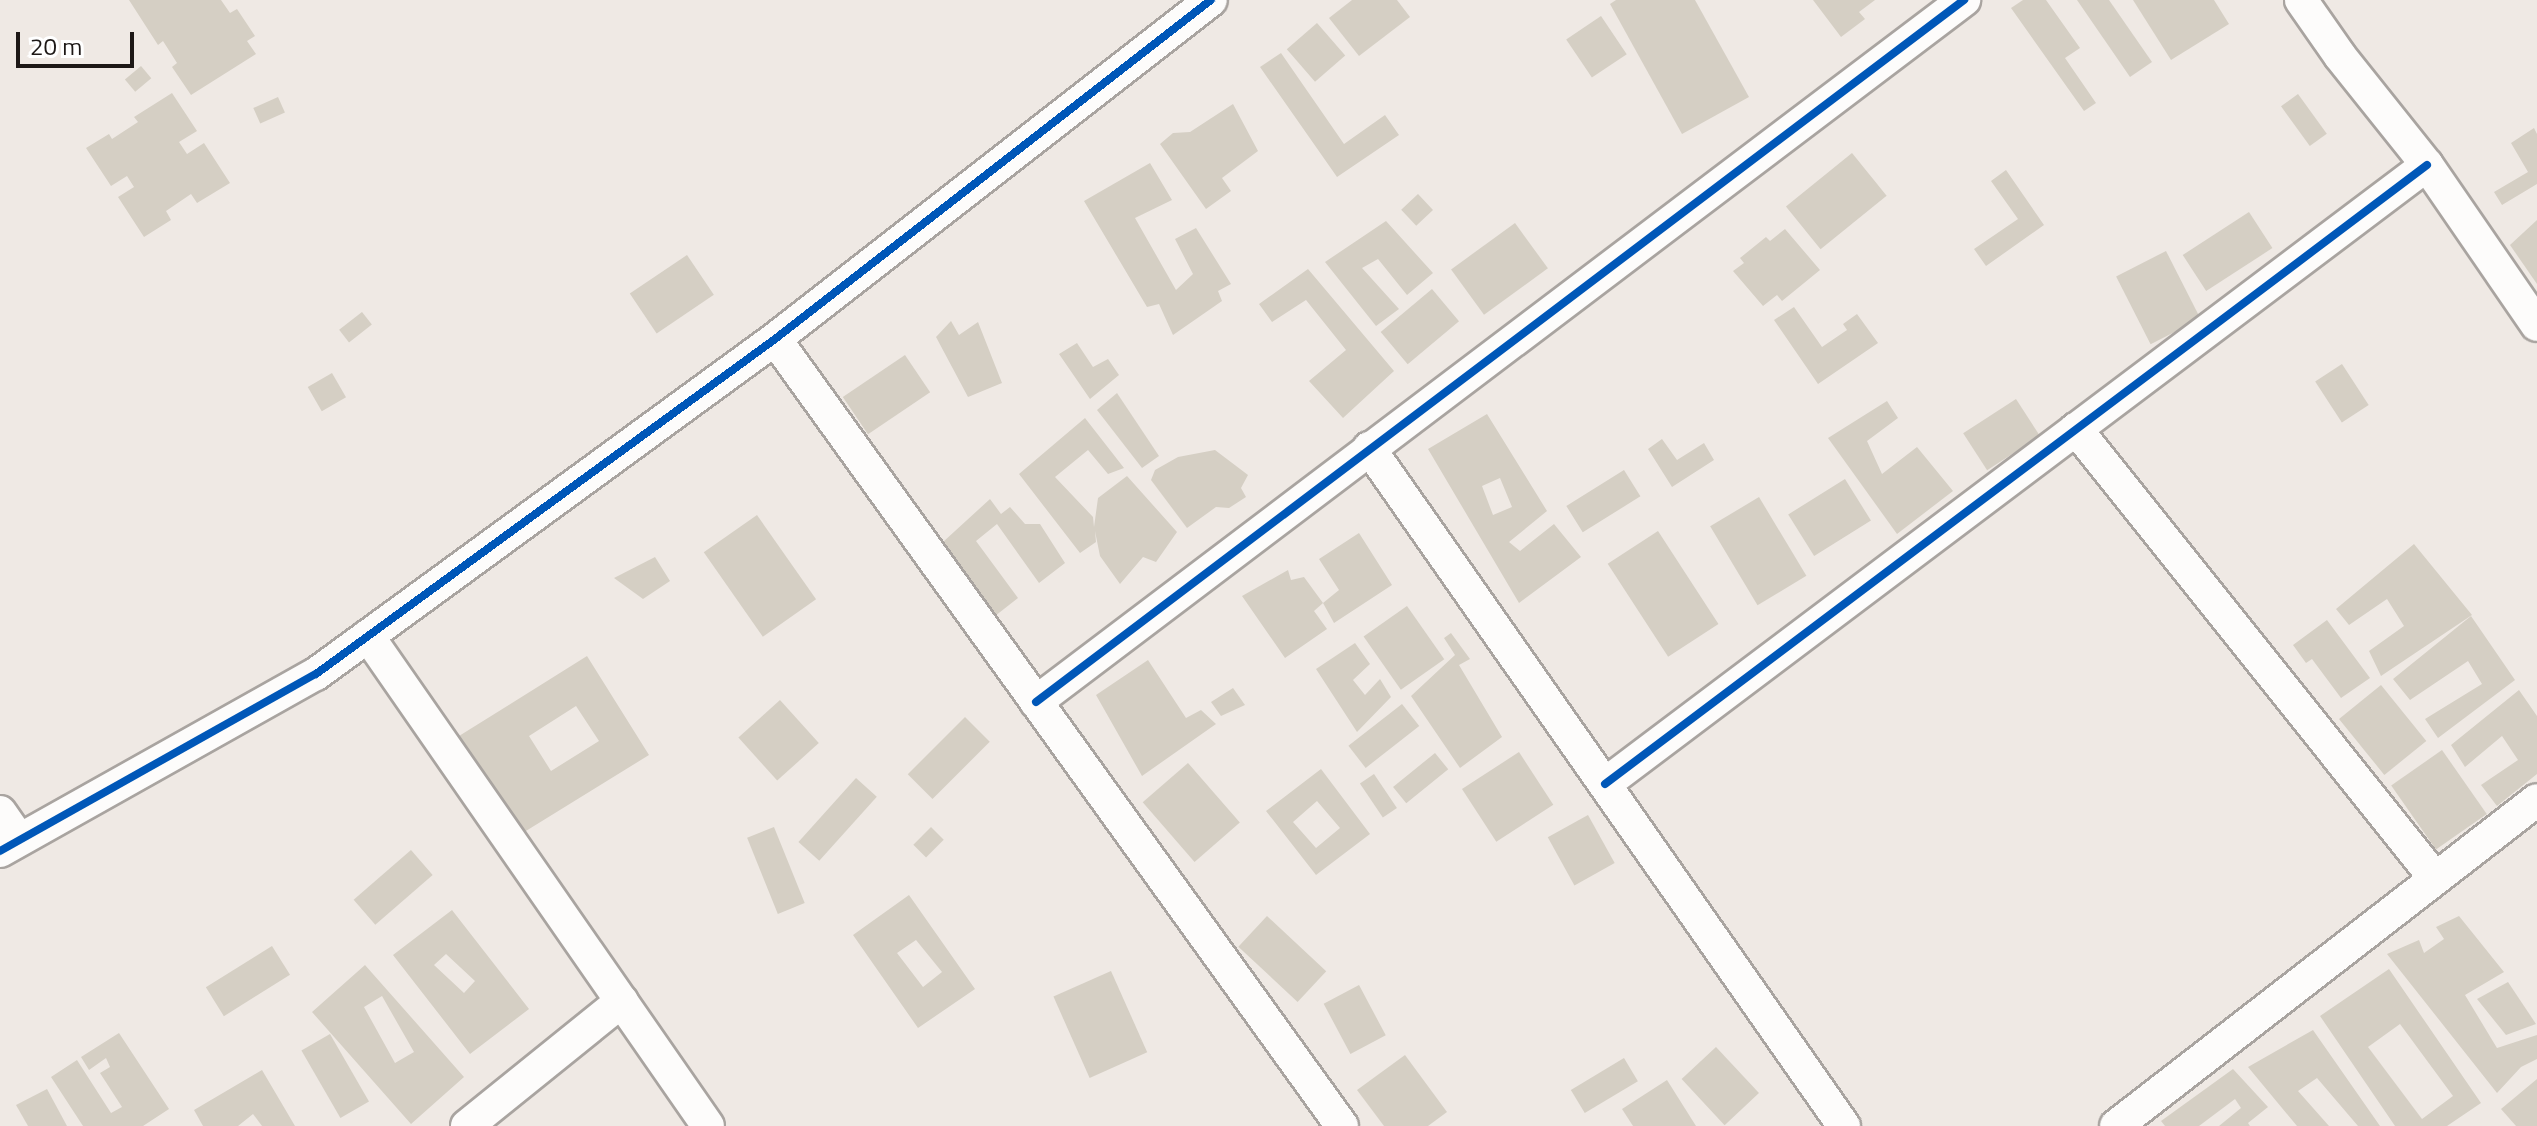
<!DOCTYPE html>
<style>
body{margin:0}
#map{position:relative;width:2537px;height:1126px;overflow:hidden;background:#efe9e4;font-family:"Titillium Web",sans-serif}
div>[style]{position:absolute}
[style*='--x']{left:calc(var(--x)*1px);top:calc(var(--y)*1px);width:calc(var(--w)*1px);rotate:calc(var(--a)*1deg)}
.building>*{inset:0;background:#d5cfc4;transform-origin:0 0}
.roads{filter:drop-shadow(2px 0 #a9a4a0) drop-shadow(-2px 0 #a9a4a0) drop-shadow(0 2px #a9a4a0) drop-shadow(0 -2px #a9a4a0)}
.minor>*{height:32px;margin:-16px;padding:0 16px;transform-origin:16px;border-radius:16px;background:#fdfcfb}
.cycleway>*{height:8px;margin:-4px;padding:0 4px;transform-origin:4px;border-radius:4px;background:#0057b8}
span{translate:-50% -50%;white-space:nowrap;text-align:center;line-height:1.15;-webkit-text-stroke:8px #fff;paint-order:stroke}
.scale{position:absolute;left:16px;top:32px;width:118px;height:36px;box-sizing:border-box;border:4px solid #1d1816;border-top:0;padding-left:10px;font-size:24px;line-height:28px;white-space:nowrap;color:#1d1816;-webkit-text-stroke:6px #fff;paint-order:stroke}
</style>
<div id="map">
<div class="building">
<i style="clip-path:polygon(129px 0,221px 0,230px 13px,237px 9px,255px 36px,247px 41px,256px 54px,191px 95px,172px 67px,177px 63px,163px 41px,158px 45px)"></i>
<i style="clip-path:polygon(1352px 0,1397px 0,1410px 17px,1359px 56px,1329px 18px)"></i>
<i style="clip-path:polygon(1616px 0,1695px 0,1749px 97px,1682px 134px,1610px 4px)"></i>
<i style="clip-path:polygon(1813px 0,1875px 0,1859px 12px,1865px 19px,1841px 37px)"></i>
<i style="clip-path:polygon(2023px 0,2046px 0,2080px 48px,2065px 58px,2096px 103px,2084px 111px,2011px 8px)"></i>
<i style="clip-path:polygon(2077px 0,2109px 0,2152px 62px,2130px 77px)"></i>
<i style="clip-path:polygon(2133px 0,2214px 0,2229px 24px,2171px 60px)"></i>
<i style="left:1601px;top:16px;width:46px;height:42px;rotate:56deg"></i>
<i style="left:1317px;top:23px;width:43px;height:40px;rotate:49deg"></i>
<i style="clip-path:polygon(1281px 53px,1344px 144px,1385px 115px,1399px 135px,1337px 177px,1260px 67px)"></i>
<i style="left:141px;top:66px;width:16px;height:21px;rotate:50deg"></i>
<i style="clip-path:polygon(172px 93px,197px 131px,179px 142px,187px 154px,204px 143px,230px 183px,197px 203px,191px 194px,166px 211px,171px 220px,144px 237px,118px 197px,134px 187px,127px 176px,111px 186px,86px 148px,109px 134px,112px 139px,138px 122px,134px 117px)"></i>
<i style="left:2298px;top:94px;width:49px;height:21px;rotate:54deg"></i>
<i style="left:278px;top:97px;width:17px;height:27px;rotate:66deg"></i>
<i style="clip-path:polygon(1233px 104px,1258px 151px,1222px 178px,1231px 191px,1206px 209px,1160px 144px,1173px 133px,1190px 132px)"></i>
<i style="clip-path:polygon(2534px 128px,2537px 134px,2537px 184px,2502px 205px,2494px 192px,2528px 172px,2511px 143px)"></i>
<i style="left:1852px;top:153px;width:55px;height:85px;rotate:51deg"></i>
<i style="clip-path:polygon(1150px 163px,1172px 200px,1135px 218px,1176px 290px,1193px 274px,1175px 239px,1196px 228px,1231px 284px,1218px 291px,1222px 301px,1173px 335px,1159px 304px,1147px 307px,1084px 201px)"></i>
<i style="clip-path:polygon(2006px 170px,2044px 225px,1986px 266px,1974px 249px,2018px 219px,1991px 181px)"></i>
<i style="left:1418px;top:194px;width:22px;height:23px;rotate:47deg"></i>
<i style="left:2249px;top:212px;width:43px;height:79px;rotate:57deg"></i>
<i style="clip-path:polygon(2537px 220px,2537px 284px,2510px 245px)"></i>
<i style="clip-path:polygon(1386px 221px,1433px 273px,1407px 295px,1378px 259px,1362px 268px,1399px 309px,1376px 326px,1325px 262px)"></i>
<i style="left:1515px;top:223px;width:56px;height:79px;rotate:54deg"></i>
<i style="clip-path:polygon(1785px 229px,1820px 270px,1782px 301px,1777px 295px,1763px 306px,1733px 271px,1744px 263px,1740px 258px,1766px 237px,1770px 241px)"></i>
<i style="left:2166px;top:251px;width:76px;height:56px;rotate:63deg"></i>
<i style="left:687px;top:255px;width:48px;height:69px;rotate:56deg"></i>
<i style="clip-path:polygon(1308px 269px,1394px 371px,1343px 418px,1309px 381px,1346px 350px,1306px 300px,1272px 322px,1259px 304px)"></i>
<i style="left:1432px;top:289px;width:42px;height:67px;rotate:50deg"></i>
<i style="clip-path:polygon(1794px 307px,1822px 347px,1847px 330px,1843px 324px,1857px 314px,1878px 343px,1818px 384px,1774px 320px)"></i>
<i style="left:362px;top:312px;width:16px;height:29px;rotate:52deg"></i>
<i style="clip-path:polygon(951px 321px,959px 335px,978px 322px,1002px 383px,968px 397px,936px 337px)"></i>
<i style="clip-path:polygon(1077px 343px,1093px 367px,1108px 359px,1119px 375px,1090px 399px,1059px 354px)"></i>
<i style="left:905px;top:355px;width:45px;height:75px;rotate:56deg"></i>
<i style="left:2342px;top:364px;width:49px;height:32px;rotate:57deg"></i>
<i style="left:332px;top:373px;width:28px;height:28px;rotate:60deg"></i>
<i style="clip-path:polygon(1117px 393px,1159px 456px,1142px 468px,1097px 410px)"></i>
<i style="left:2016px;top:399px;width:44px;height:63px;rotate:57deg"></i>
<i style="clip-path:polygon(1887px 401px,1898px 418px,1867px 441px,1882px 474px,1917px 447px,1953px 491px,1897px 534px,1828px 438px)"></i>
<i style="clip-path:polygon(evenodd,1487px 414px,1547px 511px,1509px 542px,1520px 551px,1554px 524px,1581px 557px,1519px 603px,1428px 449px,1487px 414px,1500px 478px,1512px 507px,1493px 515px,1482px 486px,1500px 478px)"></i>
<i style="clip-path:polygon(1085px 418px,1124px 468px,1108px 474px,1088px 450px,1055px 477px,1093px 517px,1094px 527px,1098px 498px,1127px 476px,1177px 532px,1156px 562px,1143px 557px,1120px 584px,1100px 556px,1095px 531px,1096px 542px,1080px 553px,1019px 474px)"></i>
<i style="clip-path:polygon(1662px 439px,1677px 460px,1704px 443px,1714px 460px,1672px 487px,1648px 449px)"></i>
<i style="clip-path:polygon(1215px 450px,1248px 475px,1241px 488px,1246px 497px,1229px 508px,1216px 507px,1187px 528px,1151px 480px,1155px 470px,1178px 457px)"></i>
<i style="left:1624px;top:470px;width:31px;height:68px;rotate:58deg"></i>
<i style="left:1845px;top:479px;width:49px;height:67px;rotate:58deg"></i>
<i style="left:1759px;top:497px;width:92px;height:57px;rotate:59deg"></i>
<i style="clip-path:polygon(990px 499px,1001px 514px,1010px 507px,1025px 524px,1040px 524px,1065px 563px,1039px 583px,997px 524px,976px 541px,1018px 598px,995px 616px,943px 542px)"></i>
<i style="left:757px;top:515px;width:103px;height:65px;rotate:55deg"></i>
<i style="left:1658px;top:531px;width:111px;height:60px;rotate:57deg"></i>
<i style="clip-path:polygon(1359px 533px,1392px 585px,1334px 623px,1323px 603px,1339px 590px,1319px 559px)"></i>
<i style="clip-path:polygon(2414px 544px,2472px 615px,2381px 676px,2369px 651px,2404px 626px,2387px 599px,2349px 625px,2336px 609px)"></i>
<i style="clip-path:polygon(655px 557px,670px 581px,643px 599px,614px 578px)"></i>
<i style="clip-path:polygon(1288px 570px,1291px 580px,1304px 577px,1323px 603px,1314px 611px,1327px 629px,1285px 658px,1242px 596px)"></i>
<i style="left:1407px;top:606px;width:65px;height:53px;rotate:55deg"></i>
<i style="clip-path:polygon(2471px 616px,2515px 680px,2438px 738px,2425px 719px,2482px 684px,2468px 661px,2410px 700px,2393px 679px)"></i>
<i style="clip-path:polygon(2327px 620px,2370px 678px,2341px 698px,2312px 659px,2306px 663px,2293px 645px)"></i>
<i style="clip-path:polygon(1451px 633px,1470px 659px,1459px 665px,1502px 737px,1460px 768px,1411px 696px,1455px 655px,1444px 638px)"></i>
<i style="clip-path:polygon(1355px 643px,1370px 664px,1353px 680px,1365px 695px,1380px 679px,1391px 697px,1357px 732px,1316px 669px)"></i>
<i style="clip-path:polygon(evenodd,587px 656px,649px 755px,521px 834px,459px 736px,587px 656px,576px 706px,599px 741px,551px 771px,529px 736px,576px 706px)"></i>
<i style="clip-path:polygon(1148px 660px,1186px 718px,1201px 710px,1216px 724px,1142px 776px,1096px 695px)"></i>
<i style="left:2381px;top:685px;width:72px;height:54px;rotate:51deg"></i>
<i style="clip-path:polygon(1233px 688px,1245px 705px,1221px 716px,1211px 702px)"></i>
<i style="clip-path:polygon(2519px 690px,2537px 716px,2537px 774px,2497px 806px,2481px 785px,2518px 760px,2502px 736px,2465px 767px,2451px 745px)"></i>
<i style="left:780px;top:700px;width:58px;height:56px;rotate:48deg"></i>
<i style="left:1402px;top:704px;width:28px;height:68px;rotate:52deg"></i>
<i style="left:965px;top:717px;width:35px;height:81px;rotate:45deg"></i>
<i style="left:2442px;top:750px;width:78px;height:62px;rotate:55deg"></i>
<i style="left:1519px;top:752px;width:63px;height:68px;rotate:57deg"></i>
<i style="left:1435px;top:753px;width:21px;height:54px;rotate:51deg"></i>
<i style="left:1188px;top:763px;width:79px;height:60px;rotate:49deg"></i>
<i style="clip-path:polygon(evenodd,1321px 769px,1370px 834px,1316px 875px,1266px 811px,1321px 769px,1317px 801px,1340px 828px,1316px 848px,1293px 822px,1317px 801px)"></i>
<i style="left:1374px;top:774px;width:41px;height:17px;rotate:56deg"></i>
<i style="left:856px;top:778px;width:28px;height:86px;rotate:42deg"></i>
<i style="left:1588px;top:815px;width:55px;height:46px;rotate:61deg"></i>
<i style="left:774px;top:827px;width:82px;height:29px;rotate:68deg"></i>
<i style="left:931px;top:827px;width:18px;height:25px;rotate:45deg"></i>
<i style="left:411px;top:850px;width:33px;height:76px;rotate:49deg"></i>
<i style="clip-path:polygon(evenodd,909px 895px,975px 989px,918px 1028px,853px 935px,909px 895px,916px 940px,942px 972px,923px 987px,897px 953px,916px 940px)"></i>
<i style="clip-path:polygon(evenodd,452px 910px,529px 1009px,470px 1054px,393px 955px,452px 910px,446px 954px,475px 981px,464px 993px,434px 965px,446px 954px)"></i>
<i style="left:1267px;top:916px;width:81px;height:42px;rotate:43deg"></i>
<i style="clip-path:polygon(2459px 916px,2504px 972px,2465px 995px,2497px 1048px,2537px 1035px,2537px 1059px,2521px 1067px,2497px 1093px,2387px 954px,2419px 940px,2424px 953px,2444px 939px,2436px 927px)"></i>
<i style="left:272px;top:946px;width:34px;height:78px;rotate:58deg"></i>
<i style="clip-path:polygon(evenodd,365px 965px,464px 1077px,411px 1124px,312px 1012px,365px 965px,382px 996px,414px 1052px,395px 1063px,364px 1007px,382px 996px)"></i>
<i style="clip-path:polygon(evenodd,2389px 969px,2481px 1103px,2447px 1126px,2395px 1126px,2320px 1016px,2389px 969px,2400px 1024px,2453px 1096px,2422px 1119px,2368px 1047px,2400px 1024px)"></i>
<i style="left:1111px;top:971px;width:89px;height:63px;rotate:66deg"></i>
<i style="clip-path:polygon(2508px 982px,2536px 1024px,2506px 1035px,2477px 999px)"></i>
<i style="left:1359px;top:985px;width:57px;height:40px;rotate:62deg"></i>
<i style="clip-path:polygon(2313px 1030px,2380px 1126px,2358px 1126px,2317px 1078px,2298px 1091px,2329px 1126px,2297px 1126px,2248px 1067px)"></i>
<i style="clip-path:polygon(119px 1033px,169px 1109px,143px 1126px,83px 1126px,51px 1077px,77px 1060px,111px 1113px,122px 1107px,100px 1073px,110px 1067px,106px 1058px,89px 1070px,81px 1057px)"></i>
<i style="left:330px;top:1034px;width:78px;height:33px;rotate:60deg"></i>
<i style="left:1716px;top:1047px;width:63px;height:47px;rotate:47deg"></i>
<i style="clip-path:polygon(1405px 1055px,1447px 1112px,1428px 1126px,1384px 1126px,1357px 1090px)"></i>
<i style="left:1624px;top:1058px;width:27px;height:62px;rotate:59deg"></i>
<i style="clip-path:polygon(2233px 1069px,2268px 1107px,2248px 1123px,2250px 1126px,2219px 1126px,2241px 1108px,2235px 1099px,2199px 1126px,2165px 1126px,2161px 1121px)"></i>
<i style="clip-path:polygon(262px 1070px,295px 1126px,262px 1126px,253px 1114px,238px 1126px,203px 1126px,194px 1110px)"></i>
<i style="clip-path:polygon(2537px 1079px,2537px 1126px,2516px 1126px,2501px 1109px)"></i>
<i style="clip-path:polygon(1667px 1080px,1696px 1126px,1633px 1126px,1622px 1109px)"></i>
<i style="clip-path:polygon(47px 1089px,67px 1126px,28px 1126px,16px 1105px)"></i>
</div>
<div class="roads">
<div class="minor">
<i style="--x:2301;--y:0;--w:68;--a:55.1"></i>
<i style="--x:2340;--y:56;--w:139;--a:51.4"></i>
<i style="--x:2427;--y:165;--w:194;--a:55.5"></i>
<i style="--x:775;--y:339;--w:970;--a:54.23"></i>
<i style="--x:2076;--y:429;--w:575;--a:51.36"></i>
<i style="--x:1369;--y:448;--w:828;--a:54.99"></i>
<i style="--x:368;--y:636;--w:596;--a:55.24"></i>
<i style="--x:1036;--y:702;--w:1164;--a:-37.11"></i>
<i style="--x:1605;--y:784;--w:1029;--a:-36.98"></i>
<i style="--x:0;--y:812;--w:32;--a:55"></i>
<i style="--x:0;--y:851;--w:362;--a:-29.3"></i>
<i style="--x:316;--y:674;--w:568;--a:-36.12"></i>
<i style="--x:775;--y:339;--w:552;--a:-37.87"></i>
<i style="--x:467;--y:1126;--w:199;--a:-38.9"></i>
<i style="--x:2116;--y:1126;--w:532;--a:-37.75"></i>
</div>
</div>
<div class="cycleway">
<i style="--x:1036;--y:702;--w:1164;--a:-37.11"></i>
<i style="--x:1605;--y:784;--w:1029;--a:-36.98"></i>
<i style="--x:0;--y:851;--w:362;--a:-29.3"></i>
<i style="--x:316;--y:674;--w:568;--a:-36.12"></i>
<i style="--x:775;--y:339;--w:552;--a:-37.87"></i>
</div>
<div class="scale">20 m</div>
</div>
